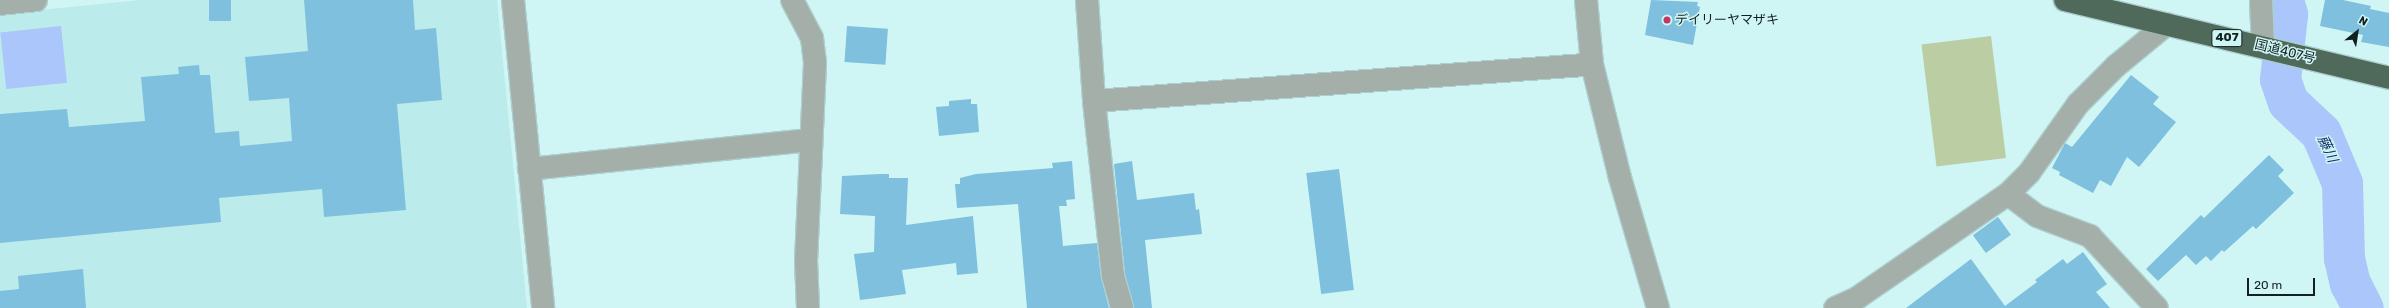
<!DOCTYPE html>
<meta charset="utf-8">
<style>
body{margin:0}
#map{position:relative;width:2389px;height:308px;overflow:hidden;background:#cff5f4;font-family:Rubik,"Noto Sans JP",sans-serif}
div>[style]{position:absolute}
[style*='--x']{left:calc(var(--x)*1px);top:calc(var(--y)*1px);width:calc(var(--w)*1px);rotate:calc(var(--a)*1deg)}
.built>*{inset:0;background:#bbebea}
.green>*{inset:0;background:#bbcda3;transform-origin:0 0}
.water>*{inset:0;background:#abc6fa;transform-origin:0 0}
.river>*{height:41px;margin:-20.5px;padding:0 20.5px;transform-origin:20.5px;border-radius:20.5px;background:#abc6fa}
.building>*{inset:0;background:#7ec0de;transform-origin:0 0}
.roads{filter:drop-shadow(1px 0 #adcfce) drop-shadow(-1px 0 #adcfce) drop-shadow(0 1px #adcfce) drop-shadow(0 -1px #adcfce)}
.minor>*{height:22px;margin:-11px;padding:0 11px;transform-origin:11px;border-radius:11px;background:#a3afa8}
.highway>*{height:22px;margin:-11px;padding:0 11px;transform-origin:11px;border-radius:11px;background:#4f6a5b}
.dots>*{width:11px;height:11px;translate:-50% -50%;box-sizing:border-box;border:2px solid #cff5f4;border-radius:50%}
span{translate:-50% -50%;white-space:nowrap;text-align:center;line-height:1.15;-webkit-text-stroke:3px #cff5f4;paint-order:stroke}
.shield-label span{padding:1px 3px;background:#cff5f4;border:1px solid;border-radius:3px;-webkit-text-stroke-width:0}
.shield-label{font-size:12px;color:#122020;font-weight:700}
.poi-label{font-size:13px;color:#122020}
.left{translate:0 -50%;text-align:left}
.street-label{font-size:13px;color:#122020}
.water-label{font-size:14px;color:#14306c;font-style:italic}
.north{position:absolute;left:2337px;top:12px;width:40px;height:40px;-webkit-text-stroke:3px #cff5f4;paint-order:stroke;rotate:30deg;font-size:11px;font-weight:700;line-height:16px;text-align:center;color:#122020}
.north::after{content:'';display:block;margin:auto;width:14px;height:18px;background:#122020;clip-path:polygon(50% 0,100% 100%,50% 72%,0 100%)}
.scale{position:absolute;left:2247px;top:278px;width:68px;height:18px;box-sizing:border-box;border:2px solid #122020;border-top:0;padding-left:5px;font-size:12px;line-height:14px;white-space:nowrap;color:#122020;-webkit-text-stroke:3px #cff5f4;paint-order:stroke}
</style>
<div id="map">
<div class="built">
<i style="clip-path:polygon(141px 0,497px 0,527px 308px,0 308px,0 14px)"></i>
</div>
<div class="green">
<i style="left:1991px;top:36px;width:123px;height:70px;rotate:83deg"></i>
</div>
<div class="water">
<i style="left:61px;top:26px;width:57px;height:61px;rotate:84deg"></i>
</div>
<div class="river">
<i style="--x:2283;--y:0;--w:15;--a:74"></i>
<i style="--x:2287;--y:14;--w:65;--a:96.1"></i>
<i style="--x:2280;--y:79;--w:24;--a:71"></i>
<i style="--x:2288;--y:102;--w:45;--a:43.2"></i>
<i style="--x:2321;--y:133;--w:54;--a:67.2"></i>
<i style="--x:2342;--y:183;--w:75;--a:88.5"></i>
<i style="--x:2344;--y:258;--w:26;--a:77"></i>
<i style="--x:2350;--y:283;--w:28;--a:63"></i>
</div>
<div class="building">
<i style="left:209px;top:0;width:22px;height:21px"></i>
<i style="clip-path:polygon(304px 0,413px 0,415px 30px,436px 28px,442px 100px,397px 104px,406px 210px,324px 217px,322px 189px,219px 198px,221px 222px,0 243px,0 114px,67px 109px,69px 127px,145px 121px,141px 77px,179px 74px,178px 67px,199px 65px,200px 75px,210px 75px,215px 133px,239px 131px,240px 146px,292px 141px,289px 98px,249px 101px,245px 57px,308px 51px)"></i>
<i style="clip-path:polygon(1651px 0,1698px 2px,1697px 6px,1700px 7px,1693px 45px,1645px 35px)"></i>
<i style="clip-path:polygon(2325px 0,2343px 0,2371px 6px,2370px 9px,2389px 13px,2389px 47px,2361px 42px,2363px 35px,2320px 26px)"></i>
<i style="left:847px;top:26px;width:41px;height:36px;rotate:4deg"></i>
<i style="clip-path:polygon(2131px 75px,2159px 97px,2153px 104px,2176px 122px,2139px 167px,2127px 157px,2111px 186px,2100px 180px,2093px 193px,2059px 175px,2060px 172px,2052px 168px,2065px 143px,2072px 147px)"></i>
<i style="clip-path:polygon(971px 99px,971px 104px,977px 104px,979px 132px,939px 136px,936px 107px,949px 106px,949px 101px)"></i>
<i style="clip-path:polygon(2269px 155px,2284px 170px,2278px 176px,2294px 193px,2256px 229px,2253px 226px,2224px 252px,2222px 250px,2211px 261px,2206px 256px,2196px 265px,2186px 255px,2158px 281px,2146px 269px,2201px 215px,2204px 218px)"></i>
<i style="clip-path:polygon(1072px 161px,1075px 199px,1066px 200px,1067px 206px,1059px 206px,1063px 246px,1097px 243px,1101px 277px,1109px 308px,1027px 308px,1018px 204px,957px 208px,955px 184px,960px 184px,960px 178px,976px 174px,1053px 168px,1052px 163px)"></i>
<i style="clip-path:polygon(1132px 161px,1137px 200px,1194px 193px,1196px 210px,1199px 209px,1202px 234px,1145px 240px,1152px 308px,1134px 308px,1125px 274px,1114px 164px)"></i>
<i style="left:1339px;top:169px;width:122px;height:33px;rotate:83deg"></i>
<i style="clip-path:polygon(880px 174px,889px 174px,889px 178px,908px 178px,906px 225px,973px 216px,978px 273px,957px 275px,956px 263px,902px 270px,906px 294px,860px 300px,854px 254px,874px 252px,875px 216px,840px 214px,842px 176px)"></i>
<i style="left:1998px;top:217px;width:22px;height:31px;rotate:54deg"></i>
<i style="clip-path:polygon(2083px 252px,2107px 284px,2096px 292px,2110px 308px,1906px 308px,1971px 259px,2005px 306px,2037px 282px,2035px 280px,2063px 259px,2067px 264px)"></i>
<i style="clip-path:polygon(83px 269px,86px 308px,0 308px,0 291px,19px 289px,18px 276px)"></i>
</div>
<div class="roads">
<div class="minor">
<i style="--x:513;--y:0;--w:309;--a:84.4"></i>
<i style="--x:792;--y:0;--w:43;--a:62.2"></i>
<i style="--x:812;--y:38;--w:25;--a:83"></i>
<i style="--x:815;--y:63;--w:197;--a:92.6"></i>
<i style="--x:806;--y:260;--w:48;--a:87.6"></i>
<i style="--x:1087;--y:0;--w:101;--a:86"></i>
<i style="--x:1094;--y:101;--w:176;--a:83.8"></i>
<i style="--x:1113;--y:276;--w:33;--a:74"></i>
<i style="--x:1586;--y:0;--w:64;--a:84.6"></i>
<i style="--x:1592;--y:64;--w:117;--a:76.2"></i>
<i style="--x:1620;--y:178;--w:135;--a:73.7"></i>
<i style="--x:2261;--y:0;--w:47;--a:87.6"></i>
<i style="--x:0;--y:4;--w:36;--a:-6"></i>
<i style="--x:1094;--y:101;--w:499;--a:-4.2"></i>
<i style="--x:529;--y:169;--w:281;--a:-5.9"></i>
<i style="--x:2008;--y:194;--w:36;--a:37"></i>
<i style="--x:2037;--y:216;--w:57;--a:20.7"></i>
<i style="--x:2090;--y:236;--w:98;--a:47.1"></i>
<i style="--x:1835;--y:308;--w:24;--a:-24"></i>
<i style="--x:1857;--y:298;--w:183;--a:-34.6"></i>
<i style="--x:2008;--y:194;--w:30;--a:-45"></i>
<i style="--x:2029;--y:173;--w:85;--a:-54.6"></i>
<i style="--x:2078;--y:104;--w:54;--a:-45"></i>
<i style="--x:2116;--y:66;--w:66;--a:-39.5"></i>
</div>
<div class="highway">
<i style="--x:2065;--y:0;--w:333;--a:13.5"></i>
</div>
</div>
<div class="dots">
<i style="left:1667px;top:20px;background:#c43765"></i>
</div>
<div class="shield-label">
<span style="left:2227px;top:38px">407</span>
</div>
<div class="poi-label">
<span class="left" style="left:1675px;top:20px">デイリーヤマザキ</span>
</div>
<div class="street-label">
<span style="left:2285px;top:52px;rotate:14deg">国道407号</span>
</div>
<div class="water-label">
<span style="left:2327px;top:149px;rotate:65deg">藤川</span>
</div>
<div class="north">N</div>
<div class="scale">20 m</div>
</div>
